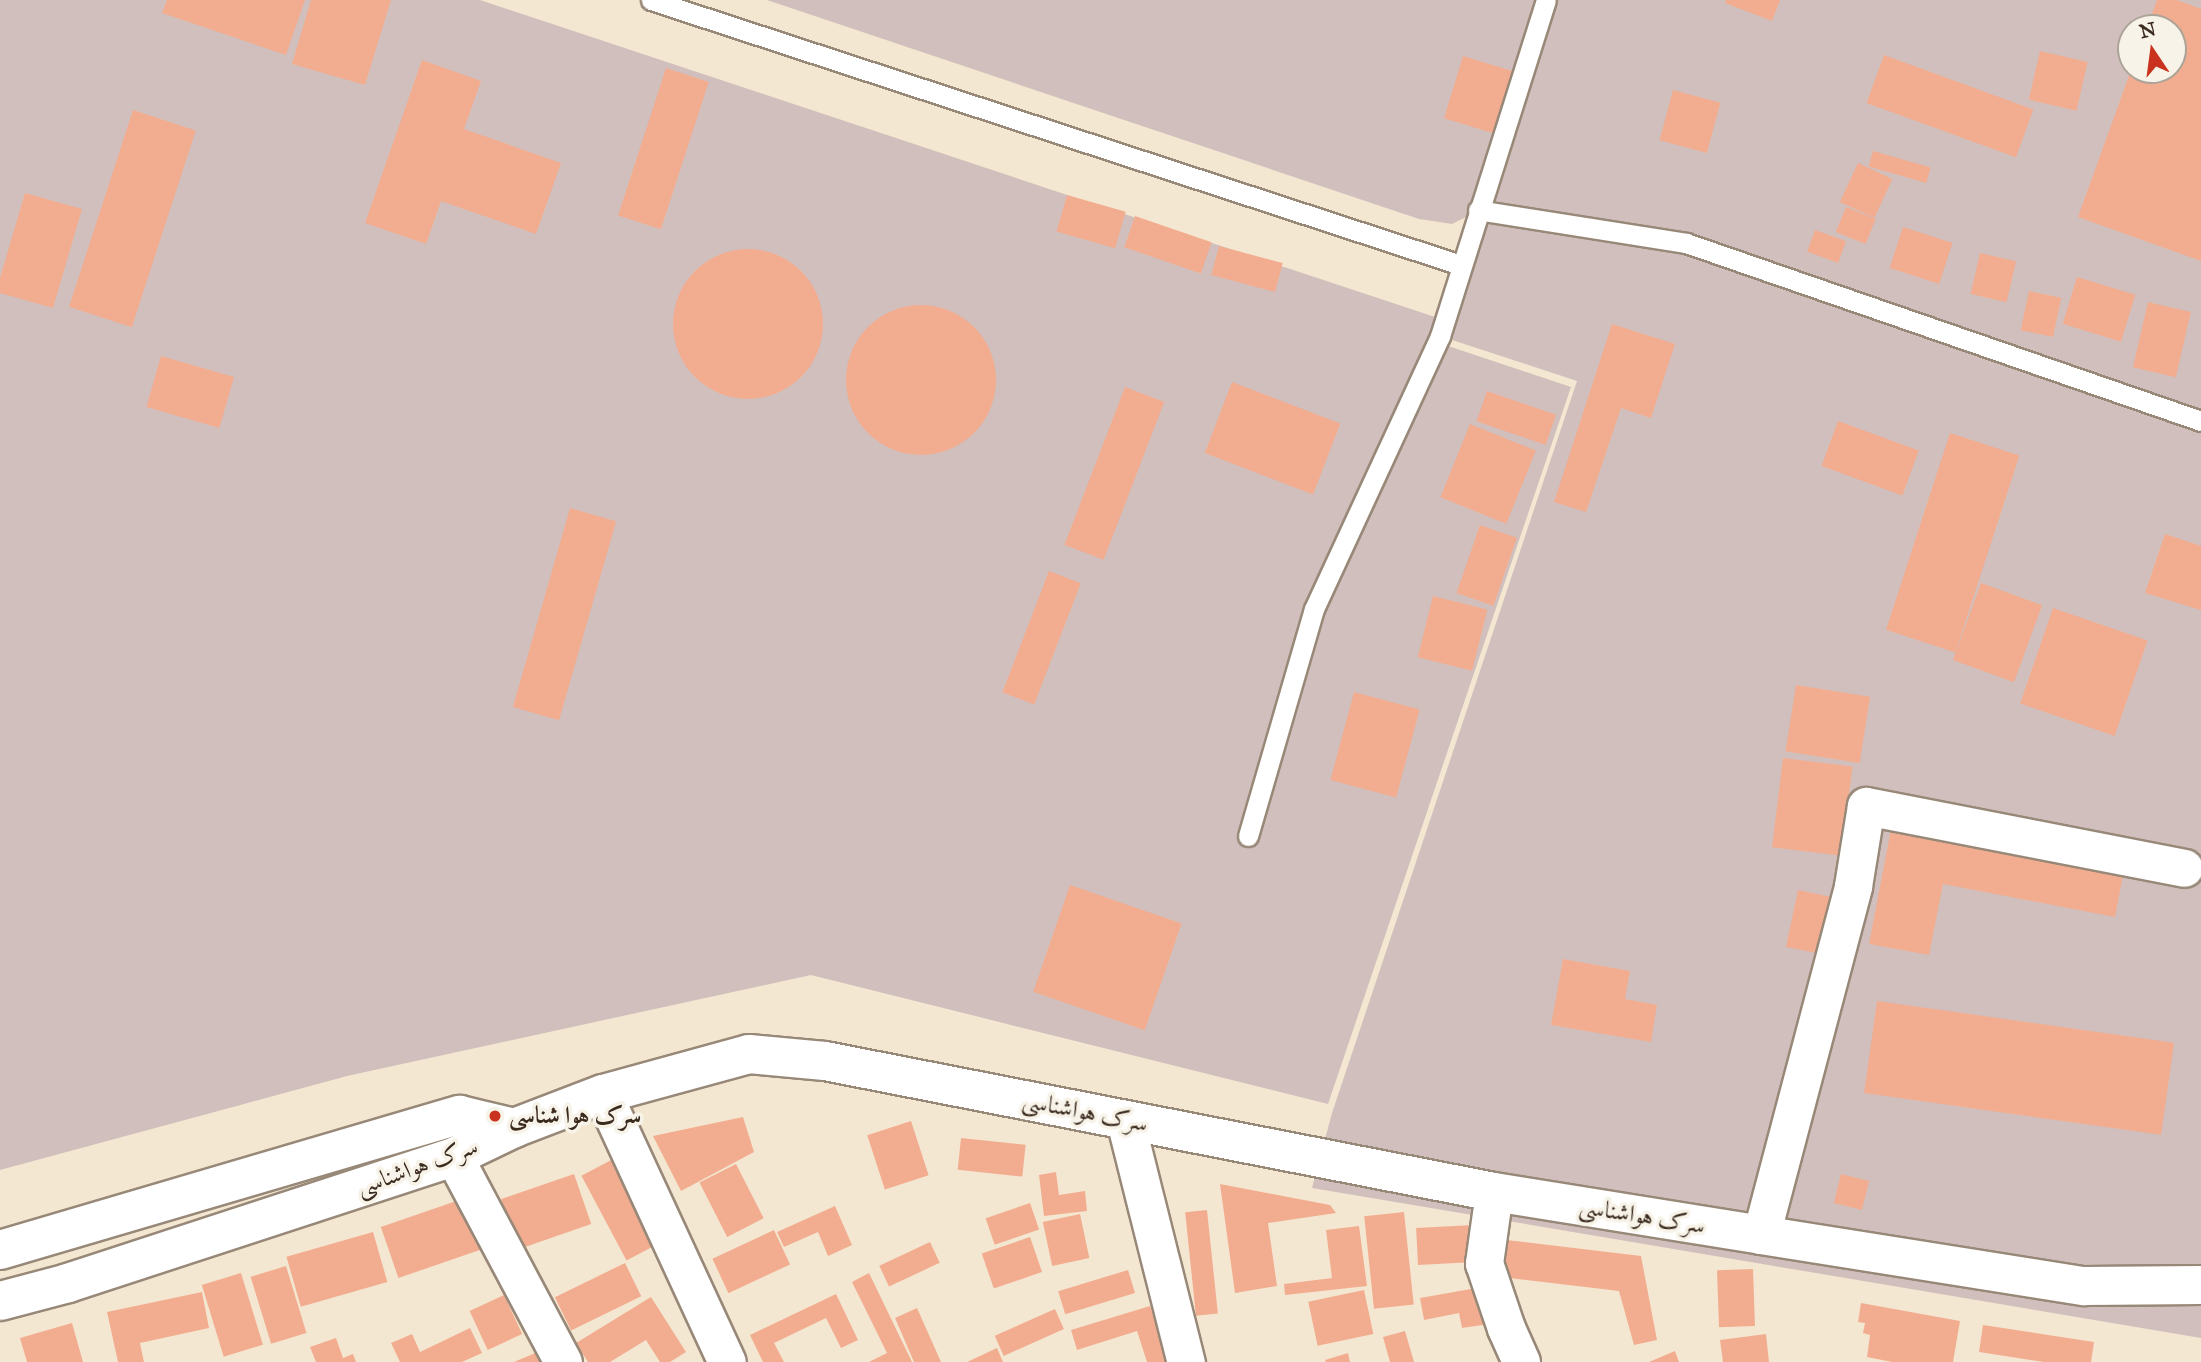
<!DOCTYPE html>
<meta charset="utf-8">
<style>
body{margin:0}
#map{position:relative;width:2201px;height:1362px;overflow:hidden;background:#f4e7d1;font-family:"IM FELL Great Primer",Amiri,serif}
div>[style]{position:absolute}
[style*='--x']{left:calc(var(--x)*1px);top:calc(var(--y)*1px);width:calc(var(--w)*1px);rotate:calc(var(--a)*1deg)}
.industrial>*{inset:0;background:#d1bfbd}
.building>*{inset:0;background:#f2ad90;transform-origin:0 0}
.round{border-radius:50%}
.roads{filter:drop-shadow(2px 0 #988878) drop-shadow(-2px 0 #988878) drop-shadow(0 2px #988878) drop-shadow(0 -2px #988878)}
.service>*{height:19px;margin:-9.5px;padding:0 9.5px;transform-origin:9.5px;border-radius:9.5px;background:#fff}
.minor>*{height:37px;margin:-18.5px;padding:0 18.5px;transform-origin:18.5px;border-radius:18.5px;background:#fff}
.tertiary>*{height:38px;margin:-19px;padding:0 19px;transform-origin:19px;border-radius:19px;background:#fff}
.dots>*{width:19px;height:19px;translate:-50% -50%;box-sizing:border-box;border:4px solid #f7f3e8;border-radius:50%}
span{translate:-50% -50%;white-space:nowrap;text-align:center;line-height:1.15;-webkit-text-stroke:7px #f7f3e8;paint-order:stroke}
.street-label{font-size:24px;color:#3b2a1e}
.poi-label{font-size:24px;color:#3b2a1e;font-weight:700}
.left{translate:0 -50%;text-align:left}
.north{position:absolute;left:2117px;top:14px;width:70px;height:70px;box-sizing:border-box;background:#f7f3e8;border:2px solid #aca397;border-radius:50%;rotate:347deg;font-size:19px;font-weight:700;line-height:28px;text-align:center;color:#3b2a1e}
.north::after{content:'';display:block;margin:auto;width:24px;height:32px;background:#c8321e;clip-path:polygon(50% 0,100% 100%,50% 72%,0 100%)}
</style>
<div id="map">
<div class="industrial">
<i style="clip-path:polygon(0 0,480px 0,1435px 317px,1430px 340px,1571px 387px,1328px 1104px,811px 975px,347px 1076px,0 1170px)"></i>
<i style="clip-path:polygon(evenodd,767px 0,2201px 0,2201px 1338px,1312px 1188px,1332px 1113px,1577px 381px,1440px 336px,1478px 211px,1452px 224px,1419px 219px,767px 0,2131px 28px,2173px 28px,2173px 70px,2131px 70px,2131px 28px)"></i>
</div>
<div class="building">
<i style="clip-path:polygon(167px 0,305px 0,286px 55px,162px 13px)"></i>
<i style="clip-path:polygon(311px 0,391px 0,365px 85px,292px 64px)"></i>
<i style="clip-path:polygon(1726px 0,1780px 0,1772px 21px,1725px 3px)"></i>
<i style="clip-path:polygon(2157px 0,2177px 0,2201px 9px,2201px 261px,2078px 217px,2131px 70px,2173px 70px,2173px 28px,2147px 28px)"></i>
<i style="left:2040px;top:51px;width:49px;height:50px;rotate:13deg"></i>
<i style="left:1884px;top:55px;width:159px;height:51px;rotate:20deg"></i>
<i style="left:1463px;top:56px;width:55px;height:65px;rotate:17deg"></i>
<i style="clip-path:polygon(422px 60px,481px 81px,464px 129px,561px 163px,536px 234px,441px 201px,426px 244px,365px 223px)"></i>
<i style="left:666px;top:68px;width:45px;height:155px;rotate:18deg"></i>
<i style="left:1673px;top:90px;width:49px;height:52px;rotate:15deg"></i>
<i style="left:133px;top:110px;width:66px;height:207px;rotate:18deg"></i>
<i style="left:1873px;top:151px;width:60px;height:16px;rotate:16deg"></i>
<i style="left:1858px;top:163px;width:38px;height:43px;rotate:25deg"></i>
<i style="clip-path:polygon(25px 193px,82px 209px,53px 308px,0 293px,0 278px)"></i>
<i style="left:1067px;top:195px;width:61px;height:38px;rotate:16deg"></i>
<i style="left:1846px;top:207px;width:32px;height:27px;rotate:22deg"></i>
<i style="left:1135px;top:216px;width:81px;height:33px;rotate:19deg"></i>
<i style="left:1903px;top:227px;width:52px;height:43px;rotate:18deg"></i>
<i style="left:1815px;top:230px;width:33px;height:23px;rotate:20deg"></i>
<i style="left:1219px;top:246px;width:66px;height:30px;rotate:15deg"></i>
<i class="round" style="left:673px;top:249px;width:150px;height:150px"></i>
<i style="left:1980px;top:253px;width:37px;height:42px;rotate:13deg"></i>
<i style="left:2077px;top:277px;width:61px;height:49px;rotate:17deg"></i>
<i style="left:2029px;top:291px;width:33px;height:40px;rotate:12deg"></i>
<i style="left:2148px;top:302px;width:44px;height:67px;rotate:13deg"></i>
<i class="round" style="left:846px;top:305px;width:150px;height:150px"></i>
<i style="clip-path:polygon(1612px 324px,1675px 344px,1651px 418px,1621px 408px,1586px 512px,1554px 502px)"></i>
<i style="left:161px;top:356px;width:76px;height:53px;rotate:16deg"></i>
<i style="left:1232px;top:382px;width:116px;height:76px;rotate:21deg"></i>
<i style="left:1125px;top:387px;width:42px;height:169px;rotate:21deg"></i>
<i style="left:1487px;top:391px;width:73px;height:32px;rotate:19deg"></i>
<i style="left:1838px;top:421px;width:86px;height:48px;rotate:20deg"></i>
<i style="left:1470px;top:424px;width:71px;height:79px;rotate:22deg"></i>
<i style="left:1950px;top:433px;width:73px;height:207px;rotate:18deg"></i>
<i style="left:570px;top:508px;width:48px;height:207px;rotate:16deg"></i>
<i style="left:1480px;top:525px;width:39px;height:72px;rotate:19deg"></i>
<i style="clip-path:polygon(2165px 534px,2201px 546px,2201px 610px,2145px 593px)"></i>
<i style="left:1049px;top:571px;width:34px;height:130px;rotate:21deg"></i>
<i style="left:1981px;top:583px;width:65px;height:82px;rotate:20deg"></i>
<i style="left:1433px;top:596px;width:56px;height:63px;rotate:14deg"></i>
<i style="left:2053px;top:608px;width:100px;height:101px;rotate:19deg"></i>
<i style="left:1796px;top:685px;width:75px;height:67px;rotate:9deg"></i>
<i style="left:1354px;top:692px;width:68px;height:91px;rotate:15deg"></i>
<i style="left:1783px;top:758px;width:70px;height:90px;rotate:7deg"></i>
<i style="clip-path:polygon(1892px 824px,2124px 870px,2115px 917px,1943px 884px,1929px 955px,1869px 944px)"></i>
<i style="left:1070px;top:885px;width:118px;height:113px;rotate:19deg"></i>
<i style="left:1798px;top:890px;width:34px;height:58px;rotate:12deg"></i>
<i style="clip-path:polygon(1563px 959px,1630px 971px,1625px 999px,1657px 1005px,1651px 1042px,1551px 1025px)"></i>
<i style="left:1877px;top:1001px;width:300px;height:93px;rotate:8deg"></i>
<i style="clip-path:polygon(743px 1117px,754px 1152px,681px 1191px,653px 1136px)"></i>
<i style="left:911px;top:1121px;width:57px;height:46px;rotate:72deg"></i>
<i style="left:961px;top:1138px;width:65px;height:32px;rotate:6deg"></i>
<i style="left:615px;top:1158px;width:96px;height:38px;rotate:62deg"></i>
<i style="left:736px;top:1164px;width:61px;height:41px;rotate:63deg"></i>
<i style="clip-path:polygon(1056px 1172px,1059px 1195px,1085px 1191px,1087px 1211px,1044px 1216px,1039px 1175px)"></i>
<i style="left:574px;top:1174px;width:53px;height:77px;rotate:71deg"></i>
<i style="left:1841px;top:1174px;width:29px;height:30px;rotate:14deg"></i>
<i style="clip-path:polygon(1220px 1184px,1330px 1205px,1336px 1213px,1268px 1223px,1277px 1286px,1235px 1293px)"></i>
<i style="left:465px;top:1198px;width:54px;height:89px;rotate:71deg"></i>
<i style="left:1030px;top:1203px;width:28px;height:47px;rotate:71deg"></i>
<i style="clip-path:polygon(835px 1206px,852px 1245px,828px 1256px,818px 1232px,784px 1247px,777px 1232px)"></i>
<i style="left:1207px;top:1210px;width:104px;height:22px;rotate:84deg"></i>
<i style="left:1404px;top:1212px;width:93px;height:40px;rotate:84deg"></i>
<i style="left:1080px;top:1214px;width:45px;height:38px;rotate:78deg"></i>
<i style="left:1473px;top:1225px;width:37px;height:57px;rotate:87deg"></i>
<i style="clip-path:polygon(1359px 1226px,1367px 1286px,1285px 1295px,1284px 1284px,1332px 1278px,1326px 1230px)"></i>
<i style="left:774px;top:1230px;width:38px;height:68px;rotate:65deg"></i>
<i style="left:373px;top:1232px;width:52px;height:90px;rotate:74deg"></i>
<i style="left:1030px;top:1237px;width:37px;height:51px;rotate:71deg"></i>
<i style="clip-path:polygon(1498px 1239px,1641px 1256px,1657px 1340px,1634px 1345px,1619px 1291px,1493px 1276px)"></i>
<i style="left:930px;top:1242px;width:23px;height:56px;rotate:65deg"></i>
<i style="left:625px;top:1263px;width:37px;height:78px;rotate:64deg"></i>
<i style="left:286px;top:1266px;width:70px;height:37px;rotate:73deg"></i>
<i style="left:1753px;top:1269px;width:57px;height:36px;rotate:88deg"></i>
<i style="left:1128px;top:1270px;width:24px;height:73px;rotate:73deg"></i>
<i style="left:241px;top:1273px;width:75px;height:41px;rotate:73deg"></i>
<i style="clip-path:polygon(869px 1273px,912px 1362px,869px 1362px,887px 1353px,852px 1282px)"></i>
<i style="clip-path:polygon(1482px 1287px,1489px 1324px,1462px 1328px,1459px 1313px,1424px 1320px,1420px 1298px)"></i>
<i style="left:1364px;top:1290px;width:45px;height:57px;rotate:78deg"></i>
<i style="clip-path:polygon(202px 1292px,209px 1328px,140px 1343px,144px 1362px,118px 1362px,107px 1312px)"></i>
<i style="clip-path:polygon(836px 1294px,858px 1340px,841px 1348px,826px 1318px,774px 1343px,784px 1362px,763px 1362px,750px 1335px)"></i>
<i style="left:504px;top:1295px;width:43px;height:38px;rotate:65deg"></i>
<i style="clip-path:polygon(651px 1297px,686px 1352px,670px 1362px,660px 1362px,646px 1340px,610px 1362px,588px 1362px,576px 1343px)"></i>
<i style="clip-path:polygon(1861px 1303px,1960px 1321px,1953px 1362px,1892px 1362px,1867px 1357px,1870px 1335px,1863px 1333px,1865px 1323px,1858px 1322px)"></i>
<i style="clip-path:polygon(1150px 1306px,1170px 1362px,1147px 1362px,1137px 1331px,1077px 1350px,1071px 1330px)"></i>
<i style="clip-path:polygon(917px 1308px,941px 1362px,914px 1362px,895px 1318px)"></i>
<i style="left:1055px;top:1309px;width:22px;height:66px;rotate:66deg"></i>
<i style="clip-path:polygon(72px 1323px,83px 1362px,27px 1362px,20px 1338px)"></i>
<i style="clip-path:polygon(1983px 1325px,2094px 1342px,2091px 1362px,2044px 1362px,1979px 1352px)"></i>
<i style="clip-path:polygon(470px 1328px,482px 1353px,462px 1362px,400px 1362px,391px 1343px,412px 1334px,420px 1352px)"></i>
<i style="clip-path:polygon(1405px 1331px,1414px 1362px,1390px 1362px,1383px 1337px)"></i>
<i style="clip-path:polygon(1766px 1334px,1769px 1362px,1723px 1362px,1720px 1340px)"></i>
<i style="clip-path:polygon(336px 1338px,343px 1358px,353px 1354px,356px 1362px,316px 1362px,310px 1347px)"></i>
<i style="clip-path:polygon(997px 1348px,1003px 1362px,967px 1362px)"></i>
<i style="clip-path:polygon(540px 1351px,545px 1362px,514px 1362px)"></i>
<i style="clip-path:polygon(1675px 1351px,1679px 1362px,1649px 1362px)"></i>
<i style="clip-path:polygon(1348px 1353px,1350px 1362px,1326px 1362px,1325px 1360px)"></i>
</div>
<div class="roads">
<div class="service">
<i style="--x:651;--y:0;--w:852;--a:18.12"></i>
<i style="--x:1478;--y:210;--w:211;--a:9"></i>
<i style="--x:1686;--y:243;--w:545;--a:19.07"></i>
<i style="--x:1248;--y:836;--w:236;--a:-73.8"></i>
<i style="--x:1314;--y:609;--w:301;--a:-65.2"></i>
<i style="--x:1440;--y:336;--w:352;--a:-72.5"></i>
</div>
<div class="minor">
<i style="--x:603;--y:1094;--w:295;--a:65.2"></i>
<i style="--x:1125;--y:1120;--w:250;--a:75.9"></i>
<i style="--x:454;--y:1157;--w:232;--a:62"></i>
<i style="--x:1494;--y:1192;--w:72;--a:98"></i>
<i style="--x:1484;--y:1263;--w:69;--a:71.3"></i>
<i style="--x:1506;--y:1328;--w:37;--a:66"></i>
<i style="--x:1761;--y:1235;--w:361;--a:-75.2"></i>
<i style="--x:1853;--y:886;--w:81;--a:-80.8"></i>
<i style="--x:1866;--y:806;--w:324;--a:11"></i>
</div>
<div class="tertiary">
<i style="--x:0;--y:1250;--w:479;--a:-16.4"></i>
<i style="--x:460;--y:1115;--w:56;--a:13.5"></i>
<i style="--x:0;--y:1301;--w:70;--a:-14.8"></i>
<i style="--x:68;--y:1283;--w:406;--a:-18.1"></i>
<i style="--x:454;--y:1157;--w:67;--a:-25.8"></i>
<i style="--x:514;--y:1128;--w:95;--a:-20.9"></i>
<i style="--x:603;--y:1094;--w:151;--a:-15.3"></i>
<i style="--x:749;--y:1054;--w:76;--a:5.3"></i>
<i style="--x:825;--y:1061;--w:682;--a:11.08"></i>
<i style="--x:1494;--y:1192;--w:270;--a:9.1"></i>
<i style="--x:1761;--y:1235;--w:327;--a:9"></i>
<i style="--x:2084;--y:1286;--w:117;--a:-0.5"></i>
</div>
</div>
<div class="dots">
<i style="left:495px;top:1116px;background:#c8321e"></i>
</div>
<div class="street-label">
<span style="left:1085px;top:1112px;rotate:11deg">سرک هواشناسی</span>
<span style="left:417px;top:1167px;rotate:-20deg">سرک هواشناسی</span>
<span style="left:1642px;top:1216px;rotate:9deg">سرک هواشناسی</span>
</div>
<div class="poi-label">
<span class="left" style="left:509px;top:1116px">سرک هوا شناسی</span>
</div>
<div class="north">N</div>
</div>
